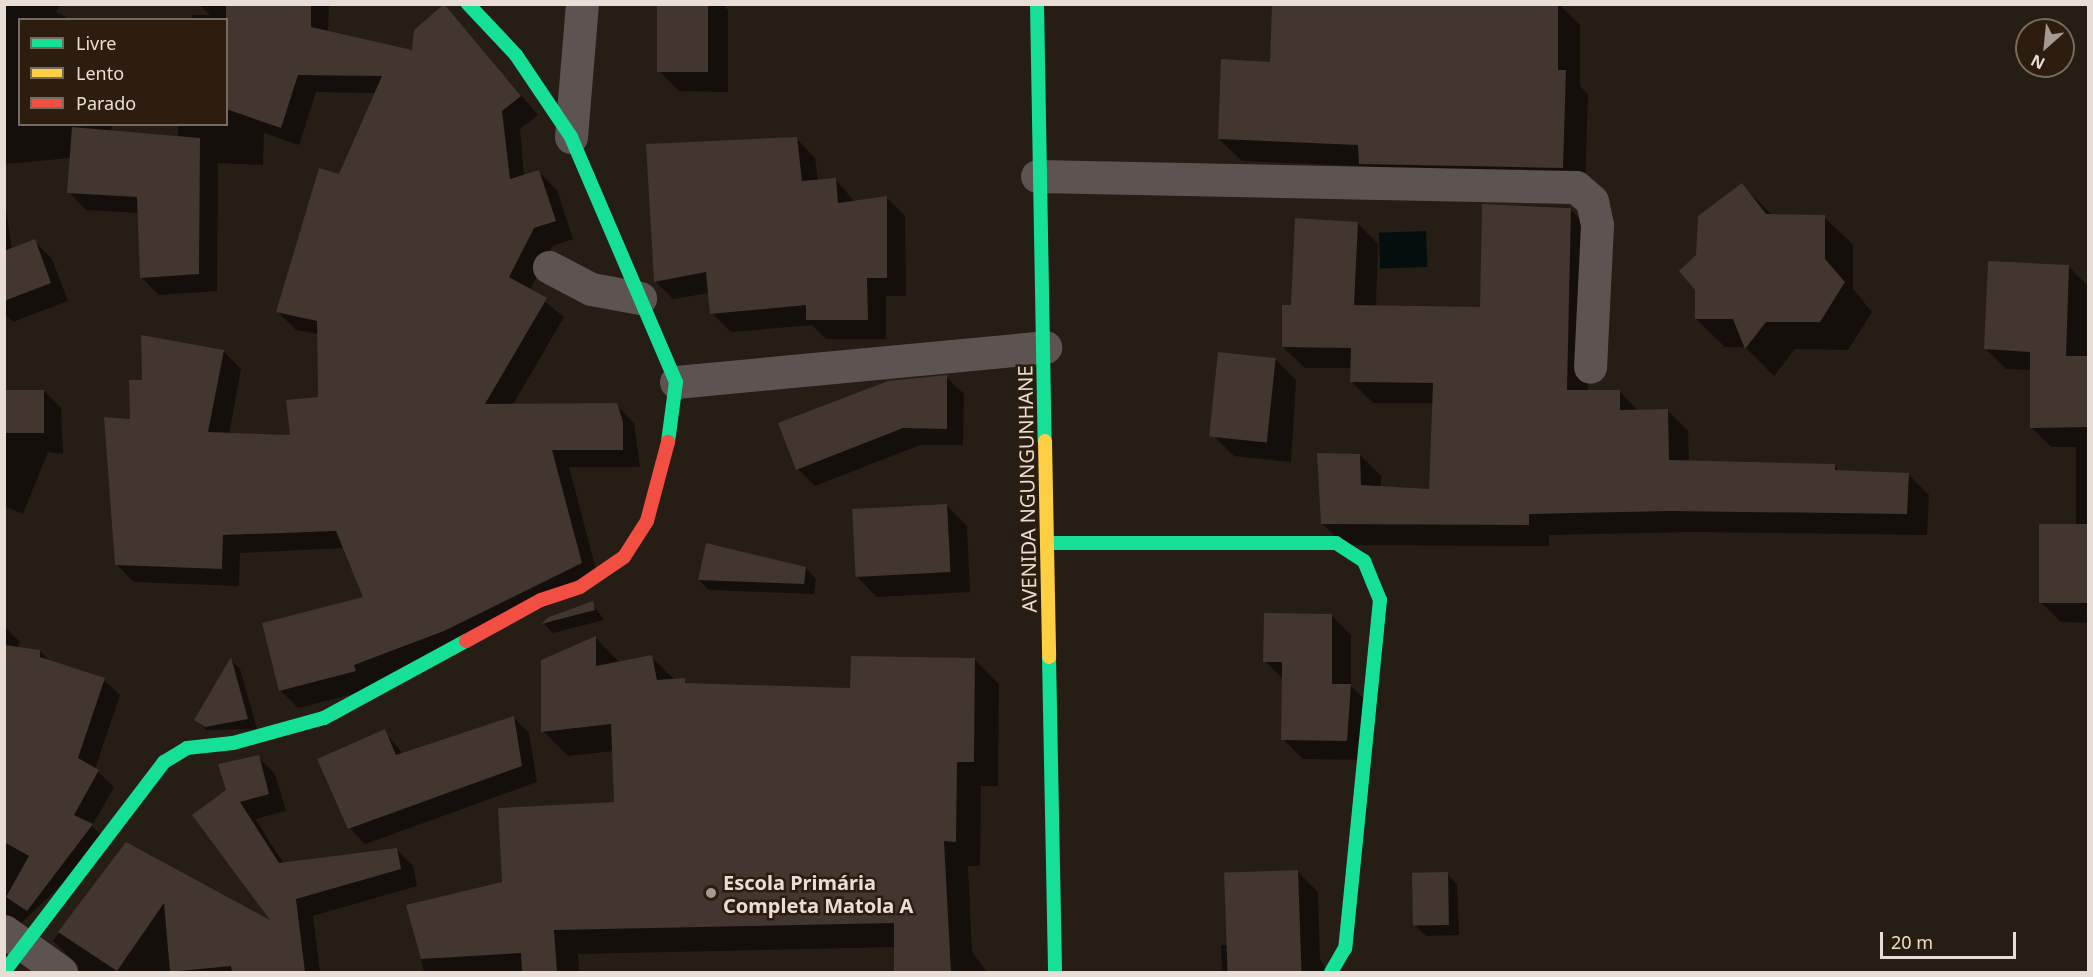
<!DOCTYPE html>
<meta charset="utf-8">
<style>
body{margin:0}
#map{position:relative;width:2093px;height:977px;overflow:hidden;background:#261d15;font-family:"Noto Sans",sans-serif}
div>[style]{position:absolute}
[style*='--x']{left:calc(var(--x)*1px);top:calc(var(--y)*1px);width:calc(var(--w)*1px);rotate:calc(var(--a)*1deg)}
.water>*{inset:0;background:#050e0e;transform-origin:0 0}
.shadow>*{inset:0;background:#0007}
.building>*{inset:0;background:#42362e;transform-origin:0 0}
.street>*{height:33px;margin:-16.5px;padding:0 16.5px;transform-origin:16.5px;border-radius:16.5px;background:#5d5351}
.fast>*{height:14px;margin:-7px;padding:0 7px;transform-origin:7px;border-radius:7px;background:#16e098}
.slow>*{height:14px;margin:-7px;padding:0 7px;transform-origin:7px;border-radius:7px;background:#ffcf43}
.jam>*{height:14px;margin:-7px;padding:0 7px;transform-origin:7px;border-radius:7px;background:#f24e42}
.dots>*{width:16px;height:16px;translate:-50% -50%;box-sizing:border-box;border:3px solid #2c1d0f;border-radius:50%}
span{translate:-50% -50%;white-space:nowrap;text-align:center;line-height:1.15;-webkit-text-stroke:5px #2c1d0f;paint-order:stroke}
.street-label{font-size:20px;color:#e8ded5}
.poi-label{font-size:20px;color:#e8ded5;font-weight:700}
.left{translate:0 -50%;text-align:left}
.frame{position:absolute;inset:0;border:6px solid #e8ded5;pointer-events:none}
.legend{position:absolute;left:18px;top:18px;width:210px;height:108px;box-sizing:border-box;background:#2c1d0f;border:2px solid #776a5e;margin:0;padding:8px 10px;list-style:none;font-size:18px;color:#e8ded5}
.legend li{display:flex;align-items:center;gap:12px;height:30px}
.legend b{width:30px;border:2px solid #776a5e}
.north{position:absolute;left:2015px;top:18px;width:60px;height:60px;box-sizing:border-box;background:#2c1d0f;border:2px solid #776a5e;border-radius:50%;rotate:207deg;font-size:16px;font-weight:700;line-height:24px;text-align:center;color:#e8ded5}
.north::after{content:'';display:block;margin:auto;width:21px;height:27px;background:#a49a92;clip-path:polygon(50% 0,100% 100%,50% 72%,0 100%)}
.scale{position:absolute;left:1880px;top:932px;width:136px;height:27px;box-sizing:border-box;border:3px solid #e8ded5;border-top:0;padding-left:8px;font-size:18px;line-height:21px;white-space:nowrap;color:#e8ded5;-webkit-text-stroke:4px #2c1d0f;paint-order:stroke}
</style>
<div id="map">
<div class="water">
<i style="left:1426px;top:231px;width:36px;height:47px;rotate:88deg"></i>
</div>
<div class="shadow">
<i style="clip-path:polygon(4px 4px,61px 4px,56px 12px,71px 20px,20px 20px,20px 124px,112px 124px,111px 132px,178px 138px,178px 124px,226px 124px,226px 20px,192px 20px,192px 15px,210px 15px,199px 4px,329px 4px,328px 32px,413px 51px,443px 6px,538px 115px,520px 129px,524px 176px,539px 172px,557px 190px,573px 239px,552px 246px,530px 290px,564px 317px,512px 406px,616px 405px,634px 423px,640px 467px,569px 467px,599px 581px,373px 689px,298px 708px,280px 690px,365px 598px,345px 548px,240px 553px,239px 586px,134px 582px,116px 564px,132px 421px,144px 381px,223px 351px,241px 369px,229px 435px,292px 437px,320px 399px,318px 334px,296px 330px,278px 312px,376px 93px,316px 92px,299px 145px,264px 133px,263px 165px,218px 163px,217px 291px,159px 295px,141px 277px,139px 213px,86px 210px,69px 192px,71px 158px,4px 164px)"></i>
<i style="clip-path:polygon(659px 4px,723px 4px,728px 10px,728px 92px,679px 91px,659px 71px)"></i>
<i style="clip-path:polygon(1274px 4px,1559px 4px,1580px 25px,1580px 86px,1588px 94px,1585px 190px,1363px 166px,1242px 161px,1219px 139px,1271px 63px)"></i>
<i style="clip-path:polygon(796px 138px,815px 158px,818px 181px,836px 180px,855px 202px,886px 197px,905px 216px,906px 296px,886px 296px,886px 339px,826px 339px,812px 325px,731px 332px,712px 313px,709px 293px,673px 299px,654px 280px)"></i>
<i style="clip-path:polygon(1742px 185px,1773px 216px,1824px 217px,1853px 245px,1853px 289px,1872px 312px,1848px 350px,1795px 349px,1774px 376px,1745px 347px,1725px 347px,1696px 319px,1698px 256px)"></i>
<i style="clip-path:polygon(4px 196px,12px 250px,34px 241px,52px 259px,68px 301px,13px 322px,4px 314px)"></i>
<i style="clip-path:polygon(1484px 205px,1568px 207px,1589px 228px,1588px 392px,1620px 392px,1638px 411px,1667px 410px,1688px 431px,1689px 462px,1835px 466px,1840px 471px,1908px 474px,1929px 495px,1927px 535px,1692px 532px,1549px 535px,1549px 546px,1344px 545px,1323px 524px,1360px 455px,1381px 476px,1381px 488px,1430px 490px,1434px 403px,1373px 403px,1352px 382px,1352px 368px,1305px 368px,1283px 347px,1292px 307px,1357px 223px,1378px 244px,1376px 307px,1482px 309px)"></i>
<i style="clip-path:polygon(2068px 266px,2088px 286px,2088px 623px,2061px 622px,2041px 602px,2076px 526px,2076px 447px,2051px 447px,2031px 427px,2032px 370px,2006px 369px,1986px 349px)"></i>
<i style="clip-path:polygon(1276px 360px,1296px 380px,1291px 462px,1234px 456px,1214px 436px)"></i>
<i style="clip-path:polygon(946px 377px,964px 394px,963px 445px,920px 445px,815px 486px,798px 469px)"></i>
<i style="clip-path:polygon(44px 391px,61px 408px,63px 454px,48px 452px,23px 514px,4px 506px,4px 393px)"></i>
<i style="clip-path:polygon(947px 506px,967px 526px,970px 592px,877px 597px,857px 577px)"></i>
<i style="clip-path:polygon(806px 568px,816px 579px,814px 594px,709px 590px,699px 580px)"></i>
<i style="clip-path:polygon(592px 603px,604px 620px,553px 633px,544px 624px)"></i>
<i style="clip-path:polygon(1331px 615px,1351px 635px,1351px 686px,1370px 705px,1367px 760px,1303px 759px,1283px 739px,1283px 679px,1265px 661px)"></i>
<i style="clip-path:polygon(4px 626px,20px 642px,17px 649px,40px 651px,50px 662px,104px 680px,120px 695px,95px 769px,114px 787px,92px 826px,107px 841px,15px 929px,4px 919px)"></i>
<i style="clip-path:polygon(596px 638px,620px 663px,651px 657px,675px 680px,690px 685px,852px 689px,974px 659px,999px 684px,998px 786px,981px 786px,980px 866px,968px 866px,972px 952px,987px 972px,896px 972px,896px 947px,578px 954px,579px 972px,424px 972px,408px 906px,504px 883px,616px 803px,614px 751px,568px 756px,543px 731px)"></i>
<i style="clip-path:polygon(231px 660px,240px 669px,257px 729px,206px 730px,196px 720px)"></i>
<i style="clip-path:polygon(514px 718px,529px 733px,537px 782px,365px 844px,350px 828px,319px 759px,384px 731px,403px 754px)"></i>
<i style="clip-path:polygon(258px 757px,275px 774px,286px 811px,255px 819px,284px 864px,396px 849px,413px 866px,417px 886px,313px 916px,320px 972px,78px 972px,79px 966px,53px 941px,127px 844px,275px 924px,228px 791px)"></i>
<i style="clip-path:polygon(1298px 872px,1318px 892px,1320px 959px,1327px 972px,1222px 972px,1221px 945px,1229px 945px)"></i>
<i style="clip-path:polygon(1447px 874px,1457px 884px,1459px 935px,1426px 936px,1416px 926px)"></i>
</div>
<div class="building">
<i style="clip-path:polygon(226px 4px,311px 4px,311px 27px,412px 50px,414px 30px,444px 4px,521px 96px,502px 111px,510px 179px,539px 170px,556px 221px,534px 228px,509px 277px,547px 298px,485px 404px,617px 403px,623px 422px,623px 450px,552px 450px,582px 563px,444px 631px,354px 665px,356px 671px,279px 691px,262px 623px,363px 597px,336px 531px,223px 535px,222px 569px,115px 565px,104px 417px,130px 419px,129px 380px,142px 380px,141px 335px,224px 350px,208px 432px,290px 435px,286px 400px,318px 397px,317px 321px,276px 312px,319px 168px,339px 174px,382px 76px,298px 75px,281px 128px,226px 109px)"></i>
<i style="left:657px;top:4px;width:51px;height:68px"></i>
<i style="clip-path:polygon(1272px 4px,1558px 4px,1558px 70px,1566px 70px,1563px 168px,1359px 164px,1358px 145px,1218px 139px,1221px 59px,1270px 62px)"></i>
<i style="clip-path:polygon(72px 127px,200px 138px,199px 274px,140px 278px,137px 197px,67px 193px)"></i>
<i style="clip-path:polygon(797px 137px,802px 181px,836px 178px,838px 203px,887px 196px,887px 278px,867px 278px,868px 320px,806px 320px,806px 305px,710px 314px,706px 272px,654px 282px,646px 144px)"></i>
<i style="clip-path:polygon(1742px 183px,1766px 214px,1825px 215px,1825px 259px,1845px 282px,1820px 322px,1766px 322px,1745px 349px,1733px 319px,1695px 319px,1695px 290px,1679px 271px,1696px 255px,1698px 216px)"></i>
<i style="clip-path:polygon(1482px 204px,1571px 208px,1567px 390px,1620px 390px,1620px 410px,1668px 409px,1669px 460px,1835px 464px,1835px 470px,1909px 473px,1907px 514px,1670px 511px,1529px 514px,1529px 525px,1321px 524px,1317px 453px,1360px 454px,1361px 485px,1429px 489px,1433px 383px,1350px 382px,1351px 348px,1282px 347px,1282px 305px,1291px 305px,1295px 218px,1358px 222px,1354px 305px,1480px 307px)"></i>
<i style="clip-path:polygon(35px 239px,51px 283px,4px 301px,4px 251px)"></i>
<i style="clip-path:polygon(1988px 261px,2069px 265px,2066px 356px,2088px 356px,2088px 427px,2030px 428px,2030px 352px,1984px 349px)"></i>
<i style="left:1218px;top:352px;width:58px;height:85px;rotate:6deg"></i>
<i style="clip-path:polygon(947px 375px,947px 429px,903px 428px,796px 470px,778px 423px,888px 381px)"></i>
<i style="left:4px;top:390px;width:40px;height:43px"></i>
<i style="left:947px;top:504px;width:68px;height:95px;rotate:87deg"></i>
<i style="left:2039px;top:524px;width:49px;height:79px"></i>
<i style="clip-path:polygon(706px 543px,806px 567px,804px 584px,698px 580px)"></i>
<i style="clip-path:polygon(593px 601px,595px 610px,541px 624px,549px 617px)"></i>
<i style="clip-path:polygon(1264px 613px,1332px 614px,1332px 684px,1351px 684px,1347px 741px,1281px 740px,1282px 662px,1263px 662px)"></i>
<i style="clip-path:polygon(596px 636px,596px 666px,652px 655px,657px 680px,685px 678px,685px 683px,850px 688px,851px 656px,975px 658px,974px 762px,957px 762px,956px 842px,944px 841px,951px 972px,894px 972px,894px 923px,554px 930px,557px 972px,522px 972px,521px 953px,421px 959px,406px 905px,502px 882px,498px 808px,614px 802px,611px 724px,541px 732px,541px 660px)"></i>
<i style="clip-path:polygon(4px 645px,40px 650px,40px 657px,105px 678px,78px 758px,99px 770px,74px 815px,93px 824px,27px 911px,6px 897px,29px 856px,4px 842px)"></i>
<i style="clip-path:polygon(231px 657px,248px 719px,205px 727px,194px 720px)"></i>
<i style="clip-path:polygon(514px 716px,522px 766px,348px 829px,317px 759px,385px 729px,396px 755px)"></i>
<i style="clip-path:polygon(259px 755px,269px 794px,240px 802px,279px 863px,397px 848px,401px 869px,296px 899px,305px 972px,232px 972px,231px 966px,170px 972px,164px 903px,117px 971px,58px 932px,126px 842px,270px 920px,192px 815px,226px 790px,218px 764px)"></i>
<i style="left:1298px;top:870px;width:102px;height:74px;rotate:88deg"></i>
<i style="left:1448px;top:872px;width:53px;height:36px;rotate:89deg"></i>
</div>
<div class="street">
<i style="--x:571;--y:137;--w:133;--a:-85.3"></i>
<i style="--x:1037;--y:176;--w:539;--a:1.17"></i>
<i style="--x:1576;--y:187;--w:21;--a:41"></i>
<i style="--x:1592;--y:201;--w:25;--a:78"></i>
<i style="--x:1597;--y:225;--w:142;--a:92.8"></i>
<i style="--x:549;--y:267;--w:47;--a:27.6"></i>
<i style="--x:591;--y:289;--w:50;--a:10.4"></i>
<i style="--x:676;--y:382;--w:371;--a:-5.4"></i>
<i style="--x:4;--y:931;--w:70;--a:35.7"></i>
</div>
<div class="fast">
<i style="--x:468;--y:4;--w:70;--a:46.7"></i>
<i style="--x:516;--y:55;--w:99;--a:56.1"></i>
<i style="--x:571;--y:137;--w:267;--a:66.8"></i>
<i style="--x:676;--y:382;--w:61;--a:97.6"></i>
<i style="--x:1037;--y:4;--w:437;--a:89"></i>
<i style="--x:1047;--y:543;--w:289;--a:0"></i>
<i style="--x:1336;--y:543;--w:33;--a:33"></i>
<i style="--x:1364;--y:561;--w:42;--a:67.7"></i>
<i style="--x:1380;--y:600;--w:350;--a:95.7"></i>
<i style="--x:1345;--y:948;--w:28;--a:120"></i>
<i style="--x:1049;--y:657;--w:315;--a:88.9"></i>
<i style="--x:4;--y:972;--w:264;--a:-52.7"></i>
<i style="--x:164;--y:762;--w:27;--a:-31"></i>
<i style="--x:187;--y:748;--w:46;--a:-6.2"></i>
<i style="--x:233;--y:743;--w:94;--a:-15.4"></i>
<i style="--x:324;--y:718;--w:162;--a:-28.5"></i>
</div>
<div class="slow">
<i style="--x:1045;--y:441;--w:216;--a:88.9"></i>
</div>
<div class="jam">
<i style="--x:466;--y:641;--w:85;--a:-28.7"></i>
<i style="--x:541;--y:600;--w:41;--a:-18.4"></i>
<i style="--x:580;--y:587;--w:53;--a:-34.3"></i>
<i style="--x:624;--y:557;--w:43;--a:-57.4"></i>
<i style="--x:647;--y:521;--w:82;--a:-75.1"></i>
</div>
<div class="dots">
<i style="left:711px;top:893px;background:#a49a92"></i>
</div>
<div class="street-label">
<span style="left:1027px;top:489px;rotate:-91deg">AVENIDA NGUNGUNHANE</span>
</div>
<div class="poi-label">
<span class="left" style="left:723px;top:894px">Escola Primária<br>Completa Matola A</span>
</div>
<div class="frame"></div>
<ul class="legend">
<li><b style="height:8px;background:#16e098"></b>Livre</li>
<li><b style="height:8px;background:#ffcf43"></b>Lento</li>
<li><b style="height:8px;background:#f24e42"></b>Parado</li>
</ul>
<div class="north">N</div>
<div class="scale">20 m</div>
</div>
